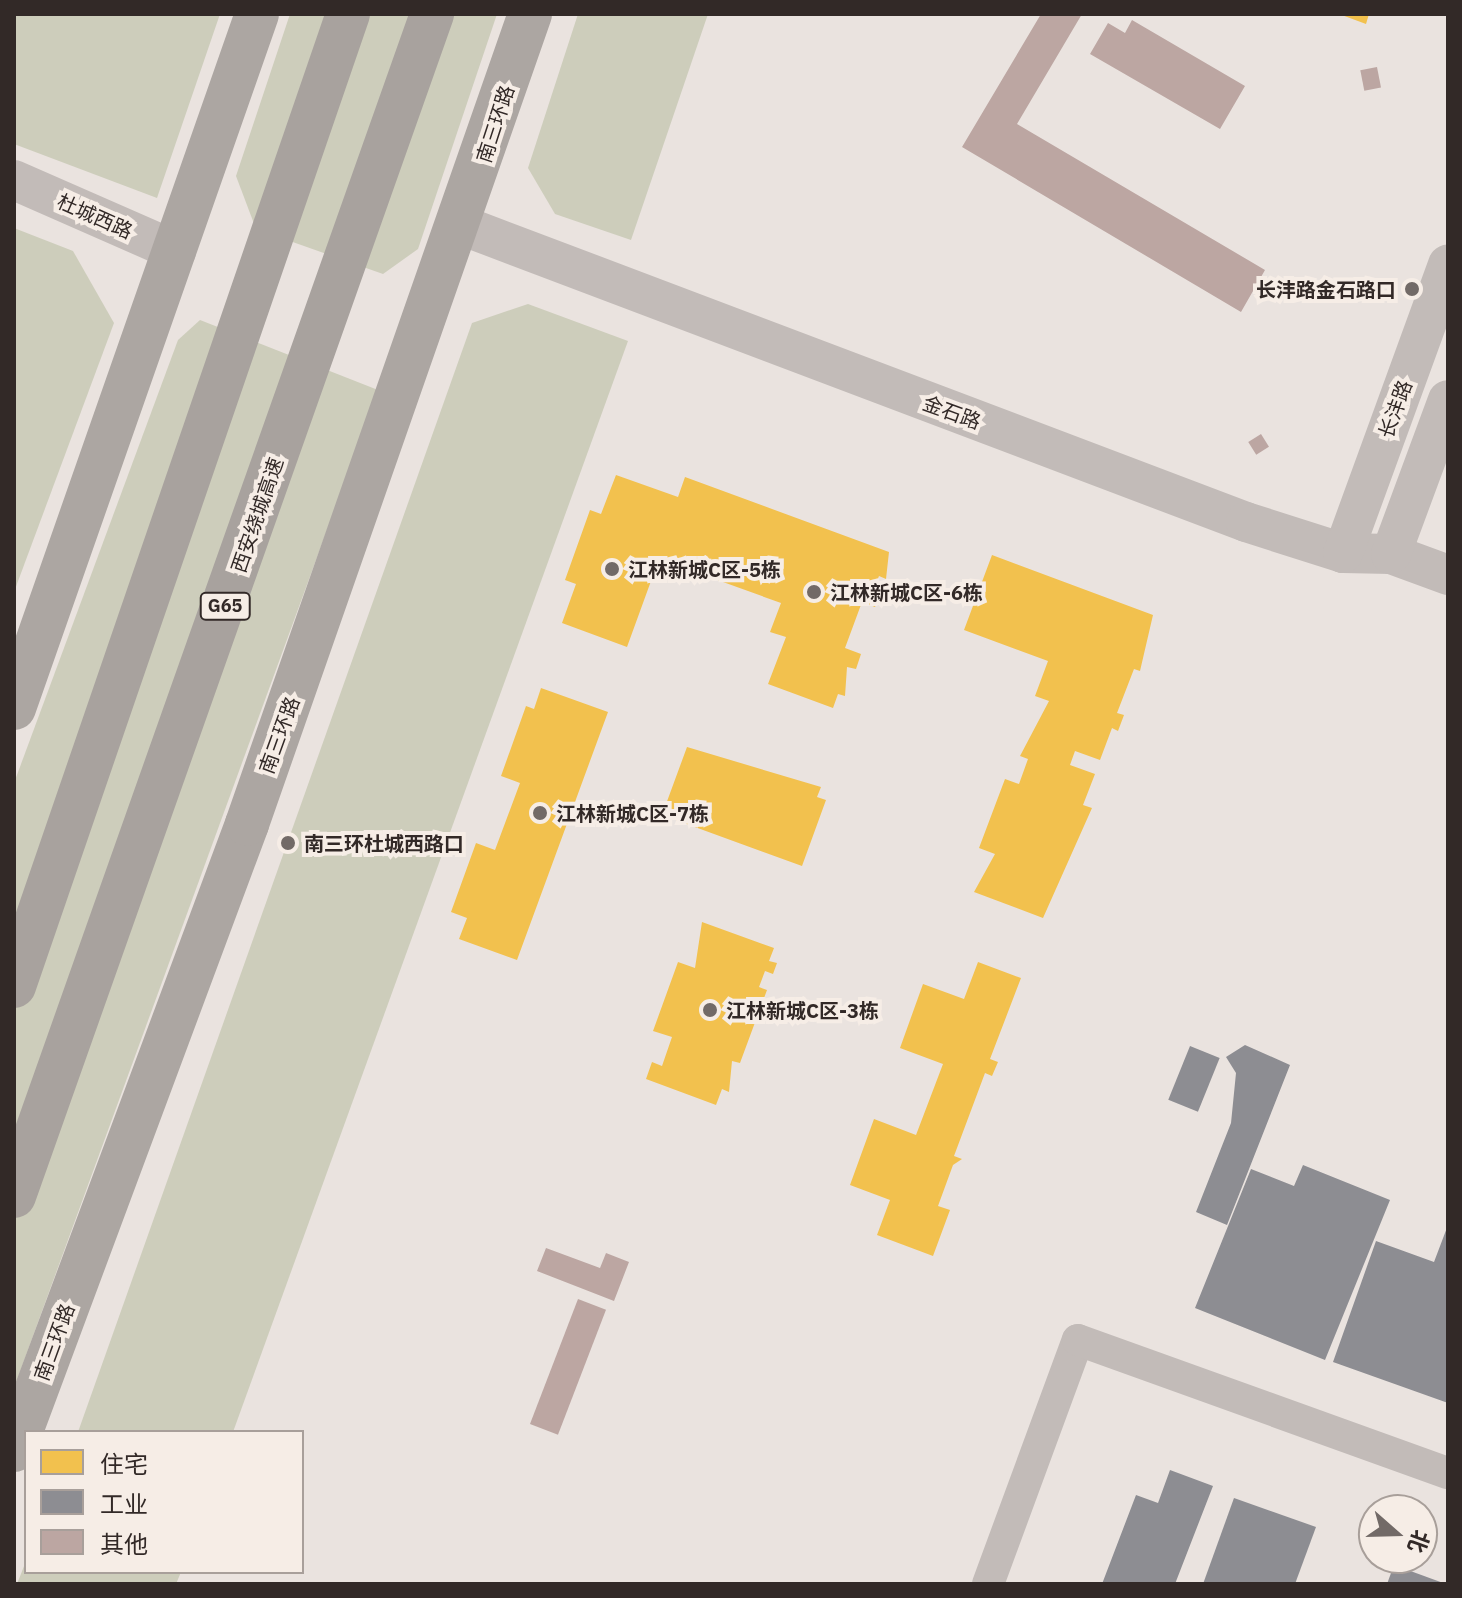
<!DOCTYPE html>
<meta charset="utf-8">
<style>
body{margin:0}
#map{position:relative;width:1462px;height:1598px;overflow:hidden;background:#eae3df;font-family:"IBM Plex Sans","Noto Sans SC",sans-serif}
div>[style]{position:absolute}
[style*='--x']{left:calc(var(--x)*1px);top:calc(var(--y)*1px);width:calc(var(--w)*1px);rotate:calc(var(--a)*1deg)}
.green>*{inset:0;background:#cdcdbb}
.homes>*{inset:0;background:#f2c14e}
.industry>*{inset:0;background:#8d8d92;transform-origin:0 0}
.building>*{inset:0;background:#bca6a2;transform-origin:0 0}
.minor>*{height:32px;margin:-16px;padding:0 16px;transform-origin:16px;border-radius:16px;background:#c2bbb8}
.tertiary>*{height:40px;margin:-20px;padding:0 20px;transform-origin:20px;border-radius:20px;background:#c2bbb8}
.trunk>*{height:44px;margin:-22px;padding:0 22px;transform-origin:22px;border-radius:22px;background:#aca6a2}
.motorway>*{height:44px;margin:-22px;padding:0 22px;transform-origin:22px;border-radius:22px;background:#a8a29e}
.dots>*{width:22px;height:22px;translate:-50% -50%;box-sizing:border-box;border:4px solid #f6ede6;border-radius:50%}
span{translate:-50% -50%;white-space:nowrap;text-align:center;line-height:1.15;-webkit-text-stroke:8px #f6ede6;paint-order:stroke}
.shield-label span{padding:2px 6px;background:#f6ede6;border:2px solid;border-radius:6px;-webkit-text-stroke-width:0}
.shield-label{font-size:18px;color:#322927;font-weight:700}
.street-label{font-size:20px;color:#322927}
.poi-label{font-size:20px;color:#322927;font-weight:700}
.right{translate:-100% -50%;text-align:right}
.left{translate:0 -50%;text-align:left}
.frame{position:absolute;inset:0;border:16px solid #322927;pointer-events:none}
.legend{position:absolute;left:24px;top:1430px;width:280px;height:144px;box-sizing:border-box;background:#f6ede6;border:2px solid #a89f9a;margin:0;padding:10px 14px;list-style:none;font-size:24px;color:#322927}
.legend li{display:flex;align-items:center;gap:16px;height:40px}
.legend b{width:40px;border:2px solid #a89f9a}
.north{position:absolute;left:1358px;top:1494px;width:80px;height:80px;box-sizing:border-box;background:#f6ede6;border:2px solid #a89f9a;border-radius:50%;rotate:110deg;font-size:22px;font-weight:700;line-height:32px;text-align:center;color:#322927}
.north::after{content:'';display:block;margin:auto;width:28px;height:36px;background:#726a67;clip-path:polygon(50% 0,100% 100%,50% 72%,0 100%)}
</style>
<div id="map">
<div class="green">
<i style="clip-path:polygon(14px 14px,220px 14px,157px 198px,14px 144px)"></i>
<i style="clip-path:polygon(290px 14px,497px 14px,418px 249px,383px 274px,256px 229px,236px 176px)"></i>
<i style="clip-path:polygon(578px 14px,708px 14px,631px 240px,555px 214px,528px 168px)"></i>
<i style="clip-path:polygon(14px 228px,73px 251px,114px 323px,14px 592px)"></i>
<i style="clip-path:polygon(528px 304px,628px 341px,233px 1432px,78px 1432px,472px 323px)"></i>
<i style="clip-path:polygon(200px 320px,378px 390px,14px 1388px,14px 783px,178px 340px)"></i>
<i style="clip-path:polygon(26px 1561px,26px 1572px,181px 1572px,176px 1584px,17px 1584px)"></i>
</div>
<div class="homes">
<i style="clip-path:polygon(1339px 14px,1369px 14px,1366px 24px)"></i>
<i style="clip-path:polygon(616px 475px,678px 497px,685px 477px,889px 552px,886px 579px,879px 576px,873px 591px,880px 594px,875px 607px,862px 602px,845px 648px,861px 654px,856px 669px,847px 667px,845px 696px,838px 694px,833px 708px,768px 684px,786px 637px,770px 632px,781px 603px,659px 559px,627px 647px,562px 623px,576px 584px,565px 580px,590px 510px,601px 514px)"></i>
<i style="clip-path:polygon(992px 555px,1153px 615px,1140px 671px,1134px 669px,1117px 713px,1124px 715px,1118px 731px,1112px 728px,1100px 760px,1075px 751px,1070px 765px,1095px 774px,1083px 805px,1092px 808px,1043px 918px,974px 892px,995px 854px,979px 848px,1005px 779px,1019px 784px,1028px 759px,1020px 756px,1049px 701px,1035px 696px,1048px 661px,964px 630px)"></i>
<i style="clip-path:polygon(541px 688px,608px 712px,517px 960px,459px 939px,467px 918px,451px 912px,476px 843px,495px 850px,520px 783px,501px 776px,526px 706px,534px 709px)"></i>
<i style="clip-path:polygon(687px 747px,821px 787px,817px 797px,826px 800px,802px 866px,662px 815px)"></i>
<i style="clip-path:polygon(702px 922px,774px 948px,769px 961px,777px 963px,773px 974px,765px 971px,759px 987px,767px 990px,740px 1063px,732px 1061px,729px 1092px,722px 1089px,716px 1105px,646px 1079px,652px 1062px,662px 1066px,672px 1037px,653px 1031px,678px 962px,695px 968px)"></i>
<i style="clip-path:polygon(978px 962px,1021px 978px,990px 1059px,998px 1062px,992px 1076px,985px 1073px,954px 1156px,962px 1159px,953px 1165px,938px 1206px,950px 1210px,933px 1256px,877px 1235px,890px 1200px,850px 1185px,874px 1119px,916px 1135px,943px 1064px,900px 1048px,923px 984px,964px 999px)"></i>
</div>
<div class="industry">
<i style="clip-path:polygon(1245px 1045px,1290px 1065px,1227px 1225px,1196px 1212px,1231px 1123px,1236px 1073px,1226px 1057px)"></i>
<i style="left:1190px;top:1046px;width:32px;height:58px;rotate:22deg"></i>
<i style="clip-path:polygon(1303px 1165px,1390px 1200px,1325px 1360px,1195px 1308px,1251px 1169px,1294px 1186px)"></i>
<i style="clip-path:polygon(1448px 1225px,1448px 1403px,1333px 1362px,1376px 1241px,1434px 1262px)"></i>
<i style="clip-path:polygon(1170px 1470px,1213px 1486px,1175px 1584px,1102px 1584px,1136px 1495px,1158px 1503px)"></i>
<i style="clip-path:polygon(1234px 1498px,1316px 1527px,1295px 1584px,1203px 1584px)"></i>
<i style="clip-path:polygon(1394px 1565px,1446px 1584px,1387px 1584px)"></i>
</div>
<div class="building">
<i style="clip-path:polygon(1041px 14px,1082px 14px,1017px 124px,1265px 270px,1241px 312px,962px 147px)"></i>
<i style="clip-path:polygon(1132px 20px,1245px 86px,1220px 129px,1090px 54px,1108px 23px,1125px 33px)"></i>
<i style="left:1377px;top:67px;width:21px;height:17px;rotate:79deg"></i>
<i style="left:1261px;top:434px;width:15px;height:15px;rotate:58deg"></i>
<i style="clip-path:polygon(546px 1248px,600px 1268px,606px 1253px,629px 1262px,614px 1301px,537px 1271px)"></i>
<i style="left:578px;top:1299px;width:30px;height:134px;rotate:21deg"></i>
</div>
<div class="minor">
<i style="--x:988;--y:1584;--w:260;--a:-69.8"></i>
<i style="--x:1078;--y:1340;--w:393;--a:19.8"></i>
</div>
<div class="tertiary">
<i style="--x:14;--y:180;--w:177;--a:23.7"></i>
<i style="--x:461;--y:225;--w:839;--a:20.72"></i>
<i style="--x:1246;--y:522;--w:102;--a:17.7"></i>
<i style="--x:1343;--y:553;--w:48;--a:1.2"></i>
<i style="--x:1391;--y:554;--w:61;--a:20.2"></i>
<i style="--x:1343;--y:553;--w:307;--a:-70"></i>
<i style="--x:1391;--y:554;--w:164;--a:-69.7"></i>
</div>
<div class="trunk">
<i style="--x:14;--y:708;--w:735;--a:-70.7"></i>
<i style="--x:14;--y:1450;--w:668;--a:-69.58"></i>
<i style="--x:247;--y:824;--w:858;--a:-70.74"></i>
</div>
<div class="motorway">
<i style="--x:14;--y:986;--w:1028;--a:-71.04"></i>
<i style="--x:14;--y:1196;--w:1254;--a:-70.52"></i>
</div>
<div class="dots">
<i style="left:1412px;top:289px;background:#726a67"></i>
<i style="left:612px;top:569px;background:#726a67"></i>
<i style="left:814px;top:592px;background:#726a67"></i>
<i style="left:540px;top:813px;background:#726a67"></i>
<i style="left:288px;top:843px;background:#726a67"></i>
<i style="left:710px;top:1010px;background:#726a67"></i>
</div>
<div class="shield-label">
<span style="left:225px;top:606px">G65</span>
</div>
<div class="street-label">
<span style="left:495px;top:124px;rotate:-72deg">南三环路</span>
<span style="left:95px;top:216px;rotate:24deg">杜城西路</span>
<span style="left:1395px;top:409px;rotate:-70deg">长沣路</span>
<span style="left:952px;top:412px;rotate:20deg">金石路</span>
<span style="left:257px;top:515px;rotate:-71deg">西安绕城高速</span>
<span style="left:279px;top:735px;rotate:-70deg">南三环路</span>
<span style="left:54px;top:1342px;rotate:-70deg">南三环路</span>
</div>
<div class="poi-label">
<span class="right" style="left:1396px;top:289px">长沣路金石路口</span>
<span class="left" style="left:628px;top:569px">江林新城C区-5栋</span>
<span class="left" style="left:830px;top:592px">江林新城C区-6栋</span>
<span class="left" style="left:556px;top:813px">江林新城C区-7栋</span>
<span class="left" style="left:304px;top:843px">南三环杜城西路口</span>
<span class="left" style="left:726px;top:1010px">江林新城C区-3栋</span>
</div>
<div class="frame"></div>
<ul class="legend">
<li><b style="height:22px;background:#f2c14e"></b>住宅</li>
<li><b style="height:22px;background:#8d8d92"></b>工业</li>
<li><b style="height:22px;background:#bca6a2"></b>其他</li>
</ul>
<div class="north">北</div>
</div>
